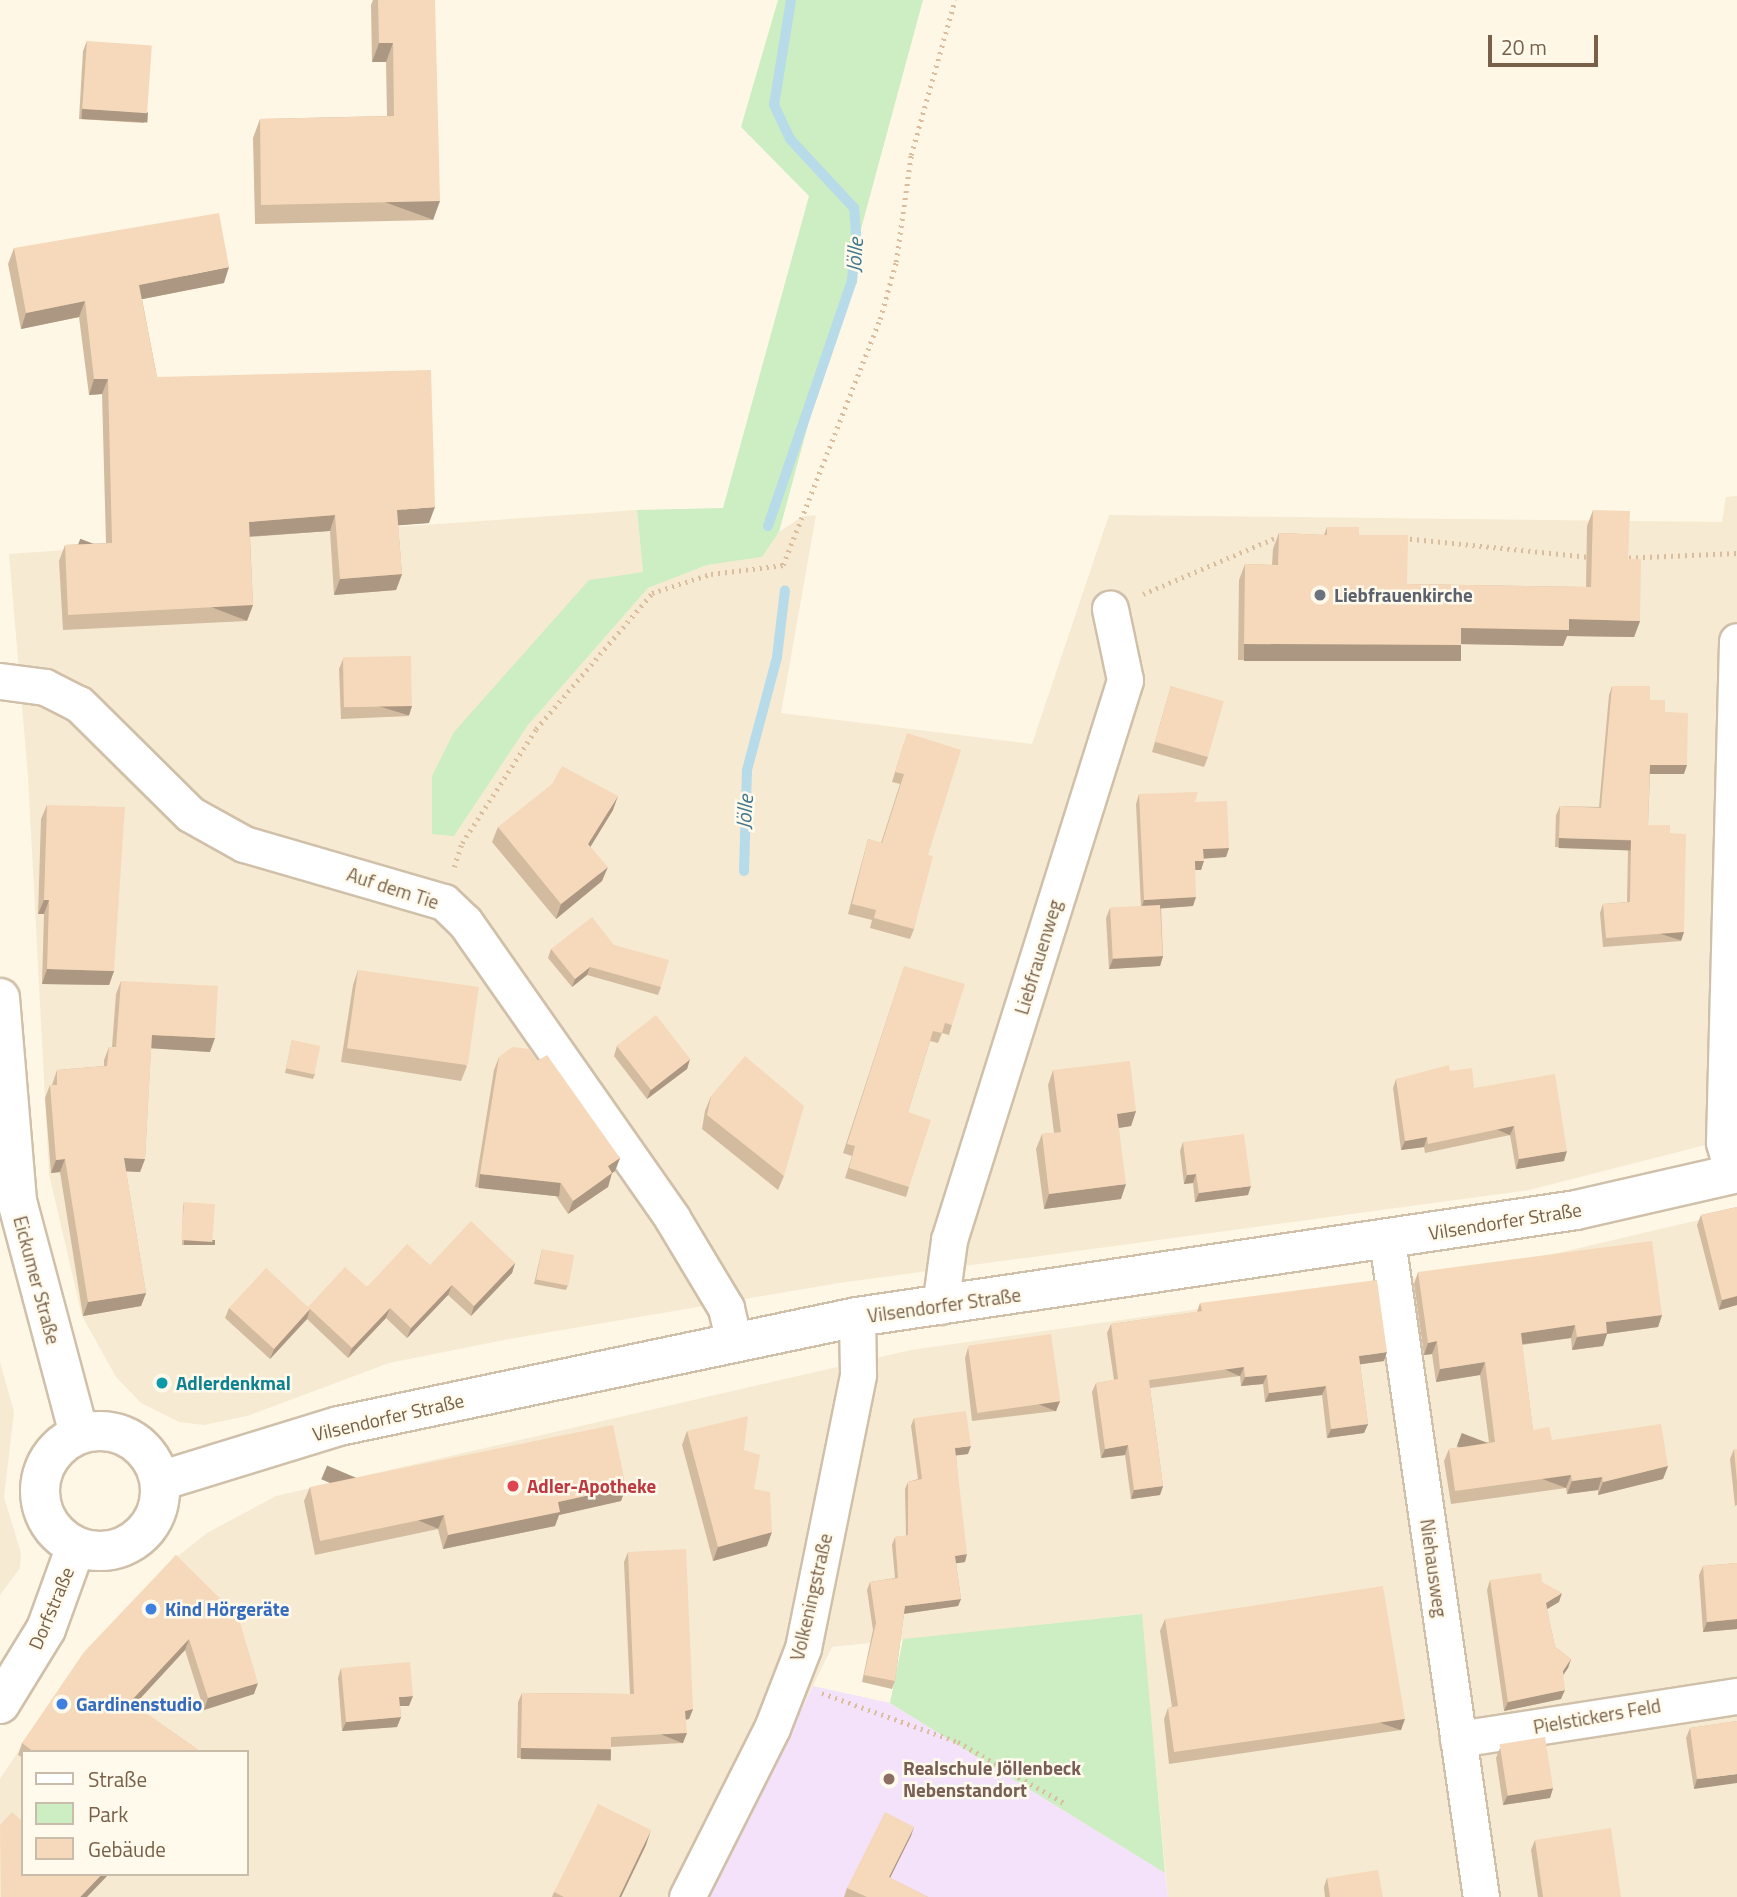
<!DOCTYPE html>
<meta charset="utf-8">
<style>
body{margin:0}
#map{position:relative;width:1737px;height:1897px;overflow:hidden;background:#fef7e5;font-family:"Titillium Web",sans-serif}
div>[style]{position:absolute}
[style*='--x']{left:calc(var(--x)*1px);top:calc(var(--y)*1px);width:calc(var(--w)*1px);rotate:calc(var(--a)*1deg)}
.residential>*{inset:0;background:#f6ead2}
.education>*{inset:0;background:#f4e1fa}
.green>*{inset:0;background:#cdedc2}
.stream>*{height:10px;margin:-5px;padding:0 5px;transform-origin:5px;border-radius:5px;background:#b7dbe9}
.path>*{height:4.5px;margin-top:-2.25px;transform-origin:0;background:repeating-linear-gradient(90deg,#dabd9d 0 2px,transparent 0 7px)}
.roads{filter:drop-shadow(2px 0 #d0c0aa) drop-shadow(-2px 0 #d0c0aa) drop-shadow(0 2px #d0c0aa) drop-shadow(0 -2px #d0c0aa)}
.minor>*{height:35px;margin:-17.5px;padding:0 17.5px;transform-origin:17.5px;border-radius:17.5px;background:#fff}
.secondary>*{height:38px;margin:-19px;padding:0 19px;transform-origin:19px;border-radius:19px;background:#fff}
.secondary>.ring{margin:-19px;padding:0;box-sizing:content-box;background:none;border:38px solid #fff;border-radius:50%}
.wall>*{inset:0;background:#d3bba0}
.shaded-wall>*{inset:0;background:#ac9882;transform-origin:0 0}
.building>*{inset:0;background:#f5d9ba;transform-origin:0 0}
.dots>*{width:19px;height:19px;translate:-50% -50%;box-sizing:border-box;border:4px solid #fffaec;border-radius:50%}
span{translate:-50% -50%;white-space:nowrap;text-align:center;line-height:1.15;-webkit-text-stroke:5px #fffaec;paint-order:stroke}
.worship-label{font-size:19px;color:#5b616d;font-weight:700}
.left{translate:0 -50%;text-align:left}
.street-label{font-size:19px;color:#796048}
.culture-label{font-size:19px;color:#0d838f;font-weight:700}
.health-label{font-size:19px;color:#be3a42;font-weight:700}
.shop-label{font-size:19px;color:#366cbe;font-weight:700}
.education-label{font-size:19px;color:#785e54;font-weight:700}
.water-label{font-size:21px;color:#40768e;font-style:italic}
.legend{position:absolute;left:21px;top:1750px;width:228px;height:126px;box-sizing:border-box;background:#fffaec;border:2px solid #c9bcaa;margin:0;padding:9px 12px;list-style:none;font-size:21px;color:#796048}
.legend li{display:flex;align-items:center;gap:14px;height:35px}
.legend b{width:35px;border:2px solid #c9bcaa}
.scale{position:absolute;left:1488px;top:35px;width:110px;height:32px;box-sizing:border-box;border:4px solid #796048;border-top:0;padding-left:9px;font-size:21px;line-height:24px;white-space:nowrap;color:#796048;-webkit-text-stroke:5px #fffaec;paint-order:stroke}
</style>
<div id="map">
<div class="residential">
<i style="clip-path:polygon(1737px 496px,1737px 1137px,1529px 1190px,839px 1283px,509px 1339px,389px 1363px,247px 1416px,204px 1425px,179px 1422px,141px 1403px,116px 1377px,82px 1316px,49px 1174px,28px 776px,9px 554px,637px 510px,643px 572px,589px 580px,454px 836px,528px 725px,648px 588px,707px 565px,762px 557px,779px 532px,803px 516px,816px 515px,781px 713px,1032px 744px,1109px 515px,1722px 522px,1726px 497px)"></i>
<i style="clip-path:polygon(evenodd,1737px 1211px,1737px 1897px,1168px 1897px,1141px 1614px,832px 1647px,708px 1897px,0 1897px,0 1779px,81px 1657px,169px 1563px,207px 1533px,276px 1496px,911px 1350px,1507px 1265px,1737px 1211px,23px 1752px,247px 1752px,247px 1874px,23px 1874px,23px 1752px)"></i>
<i style="clip-path:polygon(0 1362px,14px 1412px,4px 1497px,21px 1553px,20px 1568px,0 1595px)"></i>
</div>
<div class="education">
<i style="clip-path:polygon(813px 1686px,890px 1703px,1165px 1873px,1168px 1897px,708px 1897px)"></i>
</div>
<div class="green">
<i style="clip-path:polygon(778px 0,923px 0,779px 532px,762px 557px,707px 565px,648px 588px,528px 725px,454px 836px,432px 834px,432px 776px,454px 732px,589px 580px,643px 572px,637px 510px,723px 508px,809px 196px,741px 127px)"></i>
<i style="clip-path:polygon(1142px 1614px,1165px 1873px,890px 1703px,903px 1639px)"></i>
</div>
<div class="stream">
<i style="--x:768;--y:526;--w:259;--a:-71.1"></i>
<i style="--x:852;--y:281;--w:47;--a:-85.1"></i>
<i style="--x:856;--y:234;--w:26;--a:-94"></i>
<i style="--x:854;--y:208;--w:94;--a:-132.8"></i>
<i style="--x:790;--y:139;--w:38;--a:-115"></i>
<i style="--x:774;--y:105;--w:106;--a:-80.8"></i>
<i style="--x:744;--y:871;--w:101;--a:-88.3"></i>
<i style="--x:747;--y:770;--w:117;--a:-75.1"></i>
<i style="--x:777;--y:657;--w:67;--a:-83.2"></i>
</div>
<div class="path">
<i style="--x:1403;--y:538;--w:187;--a:5.8"></i>
<i style="--x:1622;--y:558;--w:115;--a:-2.5"></i>
<i style="--x:1143;--y:594;--w:151;--a:-23"></i>
<i style="--x:454;--y:867;--w:25;--a:-72"></i>
<i style="--x:462;--y:843;--w:136;--a:-57"></i>
<i style="--x:536;--y:729;--w:179;--a:-49.5"></i>
<i style="--x:652;--y:593;--w:62;--a:-17.9"></i>
<i style="--x:711;--y:574;--w:73;--a:-7.1"></i>
<i style="--x:783;--y:565;--w:264;--a:-68.5"></i>
<i style="--x:880;--y:319;--w:59;--a:-74.3"></i>
<i style="--x:896;--y:262;--w:108;--a:-82"></i>
<i style="--x:911;--y:155;--w:161;--a:-74.2"></i>
<i style="--x:822;--y:1693;--w:145;--a:19.8"></i>
<i style="--x:958;--y:1742;--w:125;--a:29.9"></i>
</div>
<div class="roads">
<div class="minor">
<i style="--x:0;--y:681;--w:45;--a:7.6"></i>
<i style="--x:45;--y:687;--w:38;--a:27"></i>
<i style="--x:79;--y:704;--w:156;--a:44.7"></i>
<i style="--x:190;--y:814;--w:62;--a:29.1"></i>
<i style="--x:244;--y:844;--w:208;--a:16.2"></i>
<i style="--x:444;--y:902;--w:29;--a:44"></i>
<i style="--x:465;--y:922;--w:361;--a:55"></i>
<i style="--x:672;--y:1218;--w:105;--a:59"></i>
<i style="--x:726;--y:1308;--w:36;--a:77"></i>
<i style="--x:1733;--y:1174;--w:33;--a:-106"></i>
<i style="--x:1724;--y:1142;--w:501;--a:-88.51"></i>
<i style="--x:1387;--y:1240;--w:664;--a:81.86"></i>
<i style="--x:940;--y:1306;--w:67;--a:-82.2"></i>
<i style="--x:949;--y:1240;--w:587;--a:-72.55"></i>
<i style="--x:1125;--y:680;--w:73;--a:-101.9"></i>
<i style="--x:1458;--y:1739;--w:282;--a:-8.8"></i>
<i style="--x:687;--y:1897;--w:189;--a:-63.3"></i>
<i style="--x:772;--y:1728;--w:86;--a:-68.8"></i>
<i style="--x:803;--y:1648;--w:279;--a:-78.6"></i>
<i style="--x:858;--y:1374;--w:57;--a:-91"></i>
</div>
<div class="secondary">
<i style="--x:0;--y:998;--w:204;--a:85.2"></i>
<i style="--x:17;--y:1201;--w:241;--a:75.1"></i>
<i class="ring" style="left:40px;top:1431px;width:82px;height:82px"></i>
<i style="--x:160;--y:1481;--w:187;--a:-17.1"></i>
<i style="--x:339;--y:1426;--w:529;--a:-11.88"></i>
<i style="--x:857;--y:1317;--w:727;--a:-8.46"></i>
<i style="--x:1576;--y:1210;--w:165;--a:-12.9"></i>
<i style="--x:0;--y:1704;--w:88;--a:-58.5"></i>
<i style="--x:46;--y:1629;--w:88;--a:-70.1"></i>
</div>
</div>
<div class="wall">
<i style="clip-path:polygon(373px 0,435px 0,433px 220px,255px 224px,253px 138px,260px 119px,387px 116px,386px 62px,372px 62px,371px 5px)"></i>
<i style="clip-path:polygon(87px 41px,148px 113px,144px 123px,79px 119px,83px 51px)"></i>
<i style="clip-path:polygon(14px 248px,224px 283px,142px 299px,157px 377px,429px 523px,398px 525px,402px 574px,396px 590px,334px 595px,330px 531px,250px 537px,253px 605px,247px 621px,63px 630px,59px 561px,65px 545px,106px 543px,102px 394px,89px 395px,79px 317px,21px 329px,8px 264px)"></i>
<i style="clip-path:polygon(1593px 510px,1628px 559px,1640px 621px,1634px 637px,1567px 636px,1563px 646px,1461px 644px,1455px 661px,1238px 660px,1239px 580px,1245px 564px,1272px 565px,1273px 549px,1279px 533px,1324px 535px,1327px 527px,1359px 535px,1407px 584px,1586px 587px,1587px 526px)"></i>
<i style="clip-path:polygon(343px 659px,409px 716px,341px 719px,339px 669px)"></i>
<i style="clip-path:polygon(1171px 686px,1208px 757px,1204px 767px,1152px 752px)"></i>
<i style="clip-path:polygon(1612px 686px,1650px 700px,1665px 712px,1684px 774px,1650px 774px,1648px 825px,1670px 833px,1681px 941px,1603px 947px,1600px 913px,1603px 904px,1627px 902px,1628px 849px,1555px 847px,1556px 815px,1560px 806px,1599px 807px,1609px 695px)"></i>
<i style="clip-path:polygon(904px 743px,928px 855px,914px 929px,910px 939px,870px 928px,872px 920px,848px 914px,868px 839px,881px 843px,900px 784px,892px 782px)"></i>
<i style="clip-path:polygon(1139px 794px,1195px 802px,1229px 848px,1226px 857px,1204px 858px,1201px 870px,1195px 870px,1193px 906px,1161px 908px,1163px 956px,1160px 966px,1109px 969px,1106px 918px,1110px 908px,1141px 907px,1136px 804px)"></i>
<i style="clip-path:polygon(47px 805px,114px 971px,109px 985px,42px 984px,44px 914px,38px 914px,41px 819px)"></i>
<i style="clip-path:polygon(613px 810px,590px 847px,602px 881px,556px 919px,492px 842px,498px 827px)"></i>
<i style="clip-path:polygon(614px 945px,661px 987px,658px 995px,587px 975px,572px 987px,548px 958px,551px 949px)"></i>
<i style="clip-path:polygon(358px 970px,467px 1066px,461px 1081px,341px 1062px,353px 985px)"></i>
<i style="clip-path:polygon(901px 976px,952px 1025px,949px 1035px,942px 1033px,938px 1043px,930px 1041px,908px 1112px,909px 1187px,906px 1197px,845px 1178px,852px 1156px,843px 1153px)"></i>
<i style="clip-path:polygon(121px 981px,210px 1052px,151px 1048px,145px 1159px,140px 1172px,126px 1171px,146px 1293px,141px 1306px,83px 1316px,60px 1172px,51px 1173px,45px 1098px,50px 1085px,52px 1085px,57px 1070px,104px 1066px,104px 1060px,109px 1047px,112px 1047px,116px 994px)"></i>
<i style="clip-path:polygon(292px 1040px,315px 1074px,313px 1079px,285px 1073px)"></i>
<i style="clip-path:polygon(617px 1046px,690px 1059px,687px 1069px,647px 1099px,614px 1056px)"></i>
<i style="clip-path:polygon(499px 1057px,537px 1061px,620px 1158px,615px 1171px,612px 1173px,608px 1187px,568px 1214px,556px 1196px,475px 1187px,494px 1070px)"></i>
<i style="clip-path:polygon(1053px 1070px,1136px 1111px,1131px 1126px,1119px 1128px,1121px 1199px,1044px 1209px,1036px 1149px,1042px 1134px,1054px 1133px,1048px 1085px)"></i>
<i style="clip-path:polygon(1450px 1071px,1474px 1088px,1564px 1161px,1516px 1169px,1510px 1135px,1425px 1153px,1424px 1147px,1401px 1150px,1393px 1088px,1396px 1079px)"></i>
<i style="clip-path:polygon(711px 1096px,784px 1176px,778px 1190px,702px 1129px,705px 1111px)"></i>
<i style="clip-path:polygon(1183px 1142px,1248px 1195px,1195px 1202px,1193px 1183px,1184px 1184px,1180px 1151px)"></i>
<i style="clip-path:polygon(184px 1202px,213px 1245px,182px 1245px,183px 1207px)"></i>
<i style="clip-path:polygon(1737px 1207px,1737px 1305px,1719px 1310px,1697px 1225px,1701px 1215px)"></i>
<i style="clip-path:polygon(542px 1249px,568px 1285px,566px 1290px,534px 1284px)"></i>
<i style="clip-path:polygon(515px 1263px,512px 1273px,471px 1316px,448px 1295px,407px 1338px,386px 1318px,348px 1358px,307px 1319px,270px 1359px,225px 1318px,229px 1308px,308px 1307px,430px 1265px)"></i>
<i style="clip-path:polygon(1418px 1272px,1662px 1315px,1658px 1327px,1607px 1334px,1603px 1346px,1572px 1350px,1571px 1338px,1522px 1345px,1533px 1430px,1552px 1440px,1668px 1466px,1663px 1479px,1598px 1495px,1598px 1490px,1567px 1494px,1566px 1488px,1451px 1504px,1444px 1461px,1449px 1449px,1489px 1442px,1480px 1375px,1436px 1382px,1432px 1354px,1424px 1355px,1414px 1284px)"></i>
<i style="clip-path:polygon(1200px 1303px,1384px 1361px,1360px 1364px,1368px 1424px,1364px 1433px,1327px 1438px,1322px 1395px,1265px 1402px,1263px 1384px,1241px 1386px,1240px 1376px,1150px 1388px,1163px 1486px,1160px 1495px,1131px 1499px,1125px 1455px,1101px 1458px,1092px 1392px,1096px 1383px,1114px 1380px,1107px 1333px,1111px 1324px,1197px 1312px)"></i>
<i style="clip-path:polygon(968px 1348px,1060px 1401px,1056px 1411px,972px 1421px,965px 1358px)"></i>
<i style="clip-path:polygon(914px 1418px,968px 1454px,956px 1455px,965px 1562px,956px 1563px,961px 1599px,958px 1606px,904px 1614px,895px 1681px,892px 1689px,862px 1682px,873px 1630px,867px 1590px,870px 1582px,895px 1578px,892px 1545px,895px 1537px,906px 1536px,905px 1489px,908px 1482px,918px 1479px,911px 1426px)"></i>
<i style="clip-path:polygon(687px 1431px,744px 1450px,767px 1546px,713px 1561px,682px 1445px)"></i>
<i style="clip-path:polygon(1734px 1449px,1737px 1449px,1737px 1505px,1735px 1506px,1730px 1459px)"></i>
<i style="clip-path:polygon(310px 1487px,626px 1487px,621px 1501px,559px 1515px,555px 1526px,443px 1549px,438px 1529px,315px 1555px,304px 1501px)"></i>
<i style="clip-path:polygon(628px 1552px,693px 1709px,689px 1719px,686px 1720px,683px 1743px,611px 1747px,608px 1759px,517px 1758px,518px 1702px,522px 1693px,630px 1694px,624px 1562px)"></i>
<i style="clip-path:polygon(176px 1555px,254px 1694px,204px 1710px,185px 1650px,134px 1705px,201px 1752px,23px 1752px,23px 1758px,18px 1755px,22px 1743px)"></i>
<i style="clip-path:polygon(1737px 1563px,1737px 1629px,1703px 1632px,1699px 1575px,1703px 1566px)"></i>
<i style="clip-path:polygon(1490px 1580px,1542px 1582px,1559px 1602px,1547px 1609px,1555px 1647px,1571px 1659px,1568px 1668px,1563px 1675px,1561px 1699px,1504px 1711px,1487px 1590px)"></i>
<i style="clip-path:polygon(1165px 1619px,1401px 1730px,1169px 1764px,1164px 1719px,1168px 1708px,1172px 1707px,1160px 1631px)"></i>
<i style="clip-path:polygon(341px 1668px,409px 1706px,400px 1706px,401px 1717px,397px 1727px,342px 1731px,338px 1678px)"></i>
<i style="clip-path:polygon(1737px 1721px,1694px 1789px,1686px 1738px,1690px 1728px)"></i>
<i style="clip-path:polygon(1500px 1748px,1553px 1788px,1550px 1798px,1503px 1805px,1496px 1758px)"></i>
<i style="clip-path:polygon(914px 1827px,890px 1878px,928px 1897px,844px 1897px,847px 1888px)"></i>
<i style="clip-path:polygon(1535px 1840px,1621px 1897px,1538px 1897px,1531px 1850px)"></i>
<i style="clip-path:polygon(646px 1845px,621px 1897px,552px 1897px,554px 1892px)"></i>
<i style="clip-path:polygon(1327px 1878px,1383px 1897px,1325px 1897px,1324px 1887px)"></i>
</div>
<div class="shaded-wall">
<i style="clip-path:polygon(379px 43px,393px 43px,386px 62px,372px 62px)"></i>
<i style="left:82px;top:109px;width:66px;height:10px;rotate:3deg"></i>
<i style="left:440px;top:201px;width:20px;height:179px;rotate:110deg"></i>
<i style="clip-path:polygon(229px 267px,224px 283px,133px 301px,139px 285px)"></i>
<i style="clip-path:polygon(85px 301px,79px 317px,21px 329px,26px 313px)"></i>
<i style="clip-path:polygon(94px 379px,108px 379px,102px 394px,89px 395px)"></i>
<i style="clip-path:polygon(435px 507px,429px 523px,391px 526px,397px 510px)"></i>
<i style="clip-path:polygon(335px 515px,330px 531px,243px 537px,249px 522px)"></i>
<i style="clip-path:polygon(402px 574px,396px 590px,334px 595px,340px 579px)"></i>
<i style="left:253px;top:605px;width:17px;height:185px;rotate:111deg"></i>
<i style="clip-path:polygon(1569px 619px,1640px 621px,1634px 637px,1567px 636px,1563px 646px,1455px 644px,1461px 628px)"></i>
<i style="left:1244px;top:644px;width:217px;height:17px"></i>
<i style="left:412px;top:706px;width:10px;height:67px;rotate:107deg"></i>
<i style="clip-path:polygon(1650px 765px,1687px 765px,1684px 774px,1647px 774px)"></i>
<i style="clip-path:polygon(618px 796px,613px 810px,583px 859px,588px 844px)"></i>
<i style="left:1559px;top:838px;width:72px;height:10px;rotate:2deg"></i>
<i style="clip-path:polygon(1229px 848px,1226px 857px,1200px 859px,1203px 849px)"></i>
<i style="clip-path:polygon(1195px 861px,1204px 861px,1201px 870px,1191px 870px)"></i>
<i style="clip-path:polygon(608px 867px,602px 881px,556px 919px,561px 904px)"></i>
<i style="clip-path:polygon(1196px 897px,1193px 906px,1141px 910px,1144px 900px)"></i>
<i style="clip-path:polygon(44px 900px,49px 900px,44px 914px,38px 914px)"></i>
<i style="left:1684px;top:932px;width:9px;height:78px;rotate:108deg"></i>
<i style="clip-path:polygon(1163px 956px,1160px 966px,1109px 969px,1113px 959px)"></i>
<i style="clip-path:polygon(590px 967px,587px 975px,572px 987px,575px 979px)"></i>
<i style="clip-path:polygon(47px 969px,114px 971px,109px 985px,42px 984px)"></i>
<i style="clip-path:polygon(152px 1035px,215px 1038px,210px 1052px,147px 1048px)"></i>
<i style="clip-path:polygon(690px 1059px,687px 1069px,647px 1099px,651px 1089px)"></i>
<i style="clip-path:polygon(1136px 1111px,1131px 1126px,1112px 1129px,1117px 1114px)"></i>
<i style="left:1514px;top:1126px;width:10px;height:88px;rotate:114deg"></i>
<i style="clip-path:polygon(1427px 1137px,1424px 1147px,1401px 1150px,1405px 1141px)"></i>
<i style="clip-path:polygon(1567px 1151px,1564px 1161px,1516px 1169px,1519px 1159px)"></i>
<i style="clip-path:polygon(124px 1158px,145px 1159px,140px 1172px,119px 1171px)"></i>
<i style="clip-path:polygon(620px 1158px,615px 1171px,603px 1180px,608px 1166px)"></i>
<i style="clip-path:polygon(65px 1159px,60px 1172px,51px 1173px,56px 1160px)"></i>
<i style="clip-path:polygon(612px 1173px,608px 1187px,568px 1214px,573px 1201px)"></i>
<i style="left:480px;top:1174px;width:81px;height:14px;rotate:6deg"></i>
<i style="clip-path:polygon(1196px 1174px,1193px 1183px,1184px 1184px,1187px 1175px)"></i>
<i style="clip-path:polygon(1126px 1184px,1121px 1199px,1044px 1209px,1049px 1194px)"></i>
<i style="clip-path:polygon(1251px 1186px,1248px 1195px,1195px 1202px,1199px 1193px)"></i>
<i style="left:184px;top:1240px;width:31px;height:5px"></i>
<i style="clip-path:polygon(515px 1263px,512px 1273px,471px 1316px,474px 1306px)"></i>
<i style="clip-path:polygon(452px 1285px,448px 1295px,407px 1338px,411px 1328px)"></i>
<i style="clip-path:polygon(146px 1293px,141px 1306px,83px 1316px,88px 1302px)"></i>
<i style="clip-path:polygon(1737px 1296px,1737px 1305px,1719px 1310px,1722px 1300px)"></i>
<i style="clip-path:polygon(390px 1308px,386px 1318px,348px 1358px,352px 1348px)"></i>
<i style="clip-path:polygon(310px 1309px,307px 1319px,270px 1359px,274px 1349px)"></i>
<i style="clip-path:polygon(1662px 1315px,1658px 1327px,1607px 1334px,1603px 1346px,1572px 1350px,1577px 1337px,1606px 1322px)"></i>
<i style="clip-path:polygon(1575px 1325px,1571px 1338px,1516px 1345px,1521px 1333px)"></i>
<i style="clip-path:polygon(1437px 1341px,1432px 1354px,1424px 1355px,1428px 1343px)"></i>
<i style="clip-path:polygon(1387px 1352px,1384px 1361px,1356px 1365px,1359px 1356px)"></i>
<i style="clip-path:polygon(1485px 1362px,1480px 1375px,1436px 1382px,1440px 1369px)"></i>
<i style="left:1244px;top:1367px;width:10px;height:96px;rotate:114deg"></i>
<i style="clip-path:polygon(1267px 1375px,1263px 1384px,1241px 1386px,1245px 1377px)"></i>
<i style="clip-path:polygon(1326px 1386px,1322px 1395px,1265px 1402px,1269px 1393px)"></i>
<i style="left:1060px;top:1401px;width:11px;height:85px;rotate:112deg"></i>
<i style="clip-path:polygon(1368px 1424px,1364px 1433px,1327px 1438px,1331px 1429px)"></i>
<i style="clip-path:polygon(1128px 1445px,1125px 1455px,1101px 1458px,1105px 1449px)"></i>
<i style="clip-path:polygon(971px 1446px,968px 1454px,952px 1456px,955px 1448px)"></i>
<i style="clip-path:polygon(1668px 1466px,1663px 1479px,1598px 1495px,1603px 1482px)"></i>
<i style="left:1571px;top:1475px;width:14px;height:117px;rotate:111deg"></i>
<i style="clip-path:polygon(1602px 1477px,1598px 1490px,1567px 1494px,1572px 1481px)"></i>
<i style="clip-path:polygon(1163px 1486px,1160px 1495px,1131px 1499px,1134px 1490px)"></i>
<i style="clip-path:polygon(626px 1487px,621px 1501px,559px 1515px,555px 1526px,443px 1549px,448px 1535px,558px 1502px)"></i>
<i style="left:444px;top:1515px;width:15px;height:127px;rotate:113deg"></i>
<i style="clip-path:polygon(772px 1532px,767px 1546px,713px 1561px,718px 1547px)"></i>
<i style="clip-path:polygon(967px 1554px,965px 1562px,952px 1564px,955px 1556px)"></i>
<i style="clip-path:polygon(1562px 1593px,1559px 1602px,1542px 1612px,1546px 1603px)"></i>
<i style="clip-path:polygon(961px 1599px,958px 1606px,902px 1614px,905px 1606px)"></i>
<i style="clip-path:polygon(1737px 1619px,1737px 1629px,1703px 1632px,1707px 1622px)"></i>
<i style="clip-path:polygon(189px 1639px,185px 1650px,126px 1714px,130px 1702px)"></i>
<i style="clip-path:polygon(1571px 1659px,1568px 1668px,1559px 1681px,1563px 1671px)"></i>
<i style="clip-path:polygon(258px 1683px,254px 1694px,204px 1710px,208px 1698px)"></i>
<i style="clip-path:polygon(1565px 1690px,1561px 1699px,1504px 1711px,1508px 1702px)"></i>
<i style="clip-path:polygon(413px 1696px,409px 1706px,395px 1706px,399px 1697px)"></i>
<i style="clip-path:polygon(693px 1709px,689px 1719px,682px 1720px,685px 1711px)"></i>
<i style="clip-path:polygon(401px 1717px,397px 1727px,342px 1731px,346px 1722px)"></i>
<i style="left:1405px;top:1719px;width:12px;height:233px;rotate:110deg"></i>
<i style="left:687px;top:1733px;width:11px;height:76px;rotate:112deg"></i>
<i style="left:521px;top:1748px;width:90px;height:11px;rotate:1deg"></i>
<i style="clip-path:polygon(1737px 1774px,1737px 1783px,1694px 1789px,1697px 1779px)"></i>
<i style="clip-path:polygon(1553px 1788px,1550px 1798px,1503px 1805px,1507px 1796px)"></i>
<i style="clip-path:polygon(914px 1827px,911px 1836px,886px 1886px,889px 1877px)"></i>
<i style="clip-path:polygon(651px 1830px,646px 1845px,621px 1897px,619px 1897px)"></i>
<i style="clip-path:polygon(102px 1874px,109px 1874px,87px 1897px,80px 1897px)"></i>
</div>
<div class="building">
<i style="clip-path:polygon(378px 0,435px 0,440px 201px,261px 205px,260px 119px,394px 116px,393px 43px,379px 43px)"></i>
<i style="left:87px;top:41px;width:65px;height:68px;rotate:4deg"></i>
<i style="clip-path:polygon(219px 213px,229px 267px,139px 285px,157px 377px,431px 370px,435px 507px,397px 510px,402px 574px,340px 579px,335px 515px,249px 522px,253px 605px,68px 615px,65px 545px,112px 543px,108px 379px,94px 379px,85px 301px,26px 313px,14px 248px)"></i>
<i style="clip-path:polygon(1593px 510px,1630px 511px,1628px 559px,1641px 559px,1640px 621px,1569px 619px,1569px 630px,1461px 628px,1461px 645px,1244px 644px,1245px 564px,1278px 565px,1279px 533px,1327px 535px,1327px 527px,1359px 527px,1359px 535px,1408px 535px,1407px 584px,1591px 587px)"></i>
<i style="left:411px;top:656px;width:50px;height:68px;rotate:89deg"></i>
<i style="left:1171px;top:686px;width:55px;height:58px;rotate:16deg"></i>
<i style="clip-path:polygon(1612px 686px,1650px 686px,1650px 700px,1665px 700px,1665px 712px,1688px 713px,1687px 765px,1650px 765px,1648px 825px,1670px 825px,1670px 833px,1686px 834px,1684px 932px,1606px 938px,1603px 904px,1630px 902px,1631px 840px,1559px 838px,1560px 806px,1601px 808px)"></i>
<i style="clip-path:polygon(907px 733px,961px 750px,928px 855px,933px 856px,914px 929px,874px 918px,876px 910px,852px 904px,868px 839px,882px 843px,904px 774px,895px 772px)"></i>
<i style="clip-path:polygon(562px 766px,618px 796px,588px 844px,608px 867px,561px 904px,498px 827px,552px 784px)"></i>
<i style="clip-path:polygon(1198px 792px,1195px 802px,1227px 801px,1229px 848px,1203px 849px,1204px 861px,1195px 861px,1196px 897px,1144px 900px,1139px 794px)"></i>
<i style="clip-path:polygon(47px 805px,125px 807px,114px 971px,47px 969px,49px 900px,44px 900px)"></i>
<i style="left:1160px;top:905px;width:51px;height:50px;rotate:87deg"></i>
<i style="clip-path:polygon(592px 917px,614px 945px,669px 960px,661px 987px,590px 967px,575px 979px,551px 949px)"></i>
<i style="clip-path:polygon(904px 966px,965px 984px,952px 1025px,945px 1023px,942px 1033px,933px 1031px,908px 1112px,931px 1120px,909px 1187px,849px 1168px,855px 1146px,847px 1144px)"></i>
<i style="left:358px;top:970px;width:122px;height:79px;rotate:8deg"></i>
<i style="clip-path:polygon(121px 981px,218px 986px,215px 1038px,152px 1035px,145px 1159px,124px 1158px,146px 1293px,88px 1302px,65px 1159px,56px 1160px,50px 1085px,57px 1085px,57px 1070px,107px 1066px,109px 1047px,116px 1047px)"></i>
<i style="left:656px;top:1015px;width:56px;height:50px;rotate:52deg"></i>
<i style="left:292px;top:1040px;width:29px;height:29px;rotate:12deg"></i>
<i style="clip-path:polygon(512px 1047px,529px 1049px,537px 1061px,547px 1055px,620px 1158px,608px 1166px,612px 1173px,573px 1201px,561px 1183px,480px 1174px,499px 1057px)"></i>
<i style="clip-path:polygon(745px 1056px,804px 1106px,784px 1176px,707px 1115px,711px 1096px)"></i>
<i style="clip-path:polygon(1130px 1061px,1136px 1111px,1117px 1114px,1126px 1184px,1049px 1194px,1042px 1134px,1061px 1132px,1053px 1070px)"></i>
<i style="clip-path:polygon(1449px 1065px,1450px 1071px,1472px 1068px,1474px 1088px,1555px 1074px,1567px 1151px,1519px 1159px,1514px 1126px,1428px 1144px,1427px 1137px,1405px 1141px,1396px 1079px)"></i>
<i style="clip-path:polygon(1244px 1134px,1251px 1186px,1199px 1193px,1196px 1174px,1187px 1175px,1183px 1142px)"></i>
<i style="left:184px;top:1202px;width:31px;height:38px;rotate:4deg"></i>
<i style="clip-path:polygon(1737px 1207px,1737px 1296px,1722px 1300px,1701px 1215px)"></i>
<i style="clip-path:polygon(471px 1221px,515px 1263px,474px 1306px,452px 1285px,411px 1328px,390px 1308px,352px 1348px,310px 1309px,274px 1349px,229px 1308px,266px 1268px,308px 1307px,345px 1267px,367px 1287px,407px 1244px,430px 1265px)"></i>
<i style="clip-path:polygon(1652px 1241px,1662px 1315px,1606px 1322px,1607px 1333px,1577px 1337px,1575px 1325px,1521px 1333px,1533px 1430px,1549px 1427px,1552px 1440px,1661px 1424px,1668px 1466px,1603px 1482px,1602px 1477px,1572px 1481px,1571px 1475px,1455px 1491px,1449px 1449px,1495px 1442px,1485px 1362px,1440px 1369px,1437px 1341px,1428px 1343px,1418px 1272px)"></i>
<i style="left:542px;top:1249px;width:33px;height:31px;rotate:11deg"></i>
<i style="clip-path:polygon(1377px 1280px,1387px 1352px,1359px 1356px,1368px 1424px,1331px 1429px,1326px 1386px,1269px 1393px,1267px 1375px,1245px 1377px,1244px 1367px,1149px 1380px,1163px 1486px,1134px 1490px,1128px 1445px,1105px 1449px,1096px 1383px,1118px 1379px,1111px 1324px,1202px 1311px,1200px 1303px)"></i>
<i style="left:1051px;top:1334px;width:68px;height:84px;rotate:82deg"></i>
<i style="clip-path:polygon(966px 1411px,971px 1446px,955px 1448px,967px 1554px,955px 1556px,961px 1599px,905px 1606px,895px 1681px,864px 1675px,876px 1623px,870px 1582px,898px 1578px,895px 1537px,908px 1535px,908px 1482px,922px 1479px,914px 1418px)"></i>
<i style="clip-path:polygon(748px 1416px,744px 1450px,760px 1455px,754px 1489px,770px 1492px,772px 1532px,718px 1547px,687px 1431px)"></i>
<i style="clip-path:polygon(613px 1425px,626px 1487px,558px 1502px,560px 1512px,448px 1535px,444px 1515px,320px 1541px,310px 1487px)"></i>
<i style="clip-path:polygon(1734px 1449px,1737px 1449px,1737px 1482px)"></i>
<i style="clip-path:polygon(686px 1549px,693px 1709px,685px 1711px,687px 1733px,611px 1737px,611px 1749px,521px 1748px,522px 1693px,634px 1694px,628px 1552px)"></i>
<i style="clip-path:polygon(176px 1555px,238px 1616px,258px 1683px,208px 1698px,189px 1639px,130px 1702px,201px 1752px,34px 1752px,22px 1743px,84px 1652px)"></i>
<i style="clip-path:polygon(1737px 1563px,1737px 1619px,1707px 1622px,1703px 1566px)"></i>
<i style="clip-path:polygon(1541px 1573px,1542px 1582px,1562px 1593px,1546px 1603px,1555px 1647px,1571px 1659px,1563px 1671px,1565px 1690px,1508px 1702px,1490px 1580px)"></i>
<i style="clip-path:polygon(1383px 1586px,1405px 1719px,1174px 1752px,1168px 1708px,1178px 1706px,1165px 1619px)"></i>
<i style="clip-path:polygon(410px 1662px,413px 1696px,399px 1697px,401px 1717px,346px 1722px,341px 1668px)"></i>
<i style="clip-path:polygon(1737px 1721px,1737px 1774px,1697px 1779px,1690px 1728px)"></i>
<i style="left:1545px;top:1737px;width:52px;height:46px;rotate:81deg"></i>
<i style="clip-path:polygon(598px 1804px,651px 1830px,619px 1897px,564px 1897px,554px 1892px)"></i>
<i style="clip-path:polygon(12px 1812px,23px 1822px,23px 1874px,102px 1874px,80px 1897px,1px 1897px,0 1825px)"></i>
<i style="clip-path:polygon(885px 1812px,914px 1827px,889px 1877px,928px 1897px,867px 1897px,847px 1888px)"></i>
<i style="clip-path:polygon(1611px 1828px,1621px 1897px,1543px 1897px,1535px 1840px)"></i>
<i style="clip-path:polygon(1378px 1870px,1383px 1897px,1330px 1897px,1327px 1878px)"></i>
</div>
<div class="dots">
<i style="left:1320px;top:595px;background:#6b7280"></i>
<i style="left:162px;top:1383px;background:#0f9aa8"></i>
<i style="left:513px;top:1486px;background:#e0444e"></i>
<i style="left:151px;top:1609px;background:#3f7fe0"></i>
<i style="left:62px;top:1704px;background:#3f7fe0"></i>
<i style="left:889px;top:1779px;background:#8d6e63"></i>
</div>
<div class="worship-label">
<span class="left" style="left:1334px;top:595px">Liebfrauenkirche</span>
</div>
<div class="street-label">
<span style="left:393px;top:888px;rotate:18deg">Auf dem Tie</span>
<span style="left:1038px;top:957px;rotate:-73deg">Liebfrauenweg</span>
<span style="left:1505px;top:1221px;rotate:-9deg">Vilsendorfer Straße</span>
<span style="left:37px;top:1280px;rotate:75deg">Eickumer Straße</span>
<span style="left:944px;top:1305px;rotate:-8deg">Vilsendorfer Straße</span>
<span style="left:388px;top:1417px;rotate:-13deg">Vilsendorfer Straße</span>
<span style="left:1434px;top:1568px;rotate:82deg">Niehausweg</span>
<span style="left:811px;top:1597px;rotate:-77deg">Volkeningstraße</span>
<span style="left:51px;top:1608px;rotate:-67deg">Dorfstraße</span>
<span style="left:1597px;top:1716px;rotate:-10deg">Pielstickers Feld</span>
</div>
<div class="culture-label">
<span class="left" style="left:176px;top:1383px">Adlerdenkmal</span>
</div>
<div class="health-label">
<span class="left" style="left:527px;top:1486px">Adler-Apotheke</span>
</div>
<div class="shop-label">
<span class="left" style="left:165px;top:1609px">Kind Hörgeräte</span>
<span class="left" style="left:76px;top:1704px">Gardinenstudio</span>
</div>
<div class="education-label">
<span class="left" style="left:903px;top:1779px">Realschule Jöllenbeck<br>Nebenstandort</span>
</div>
<div class="water-label">
<span style="left:854px;top:255px;rotate:-86deg">Jölle</span>
<span style="left:744px;top:812px;rotate:-86deg">Jölle</span>
</div>
<ul class="legend">
<li><b style="height:9px;background:#fff"></b>Straße</li>
<li><b style="height:19px;background:#cdedc2"></b>Park</li>
<li><b style="height:19px;background:#f5d9ba"></b>Gebäude</li>
</ul>
<div class="scale">20 m</div>
</div>
